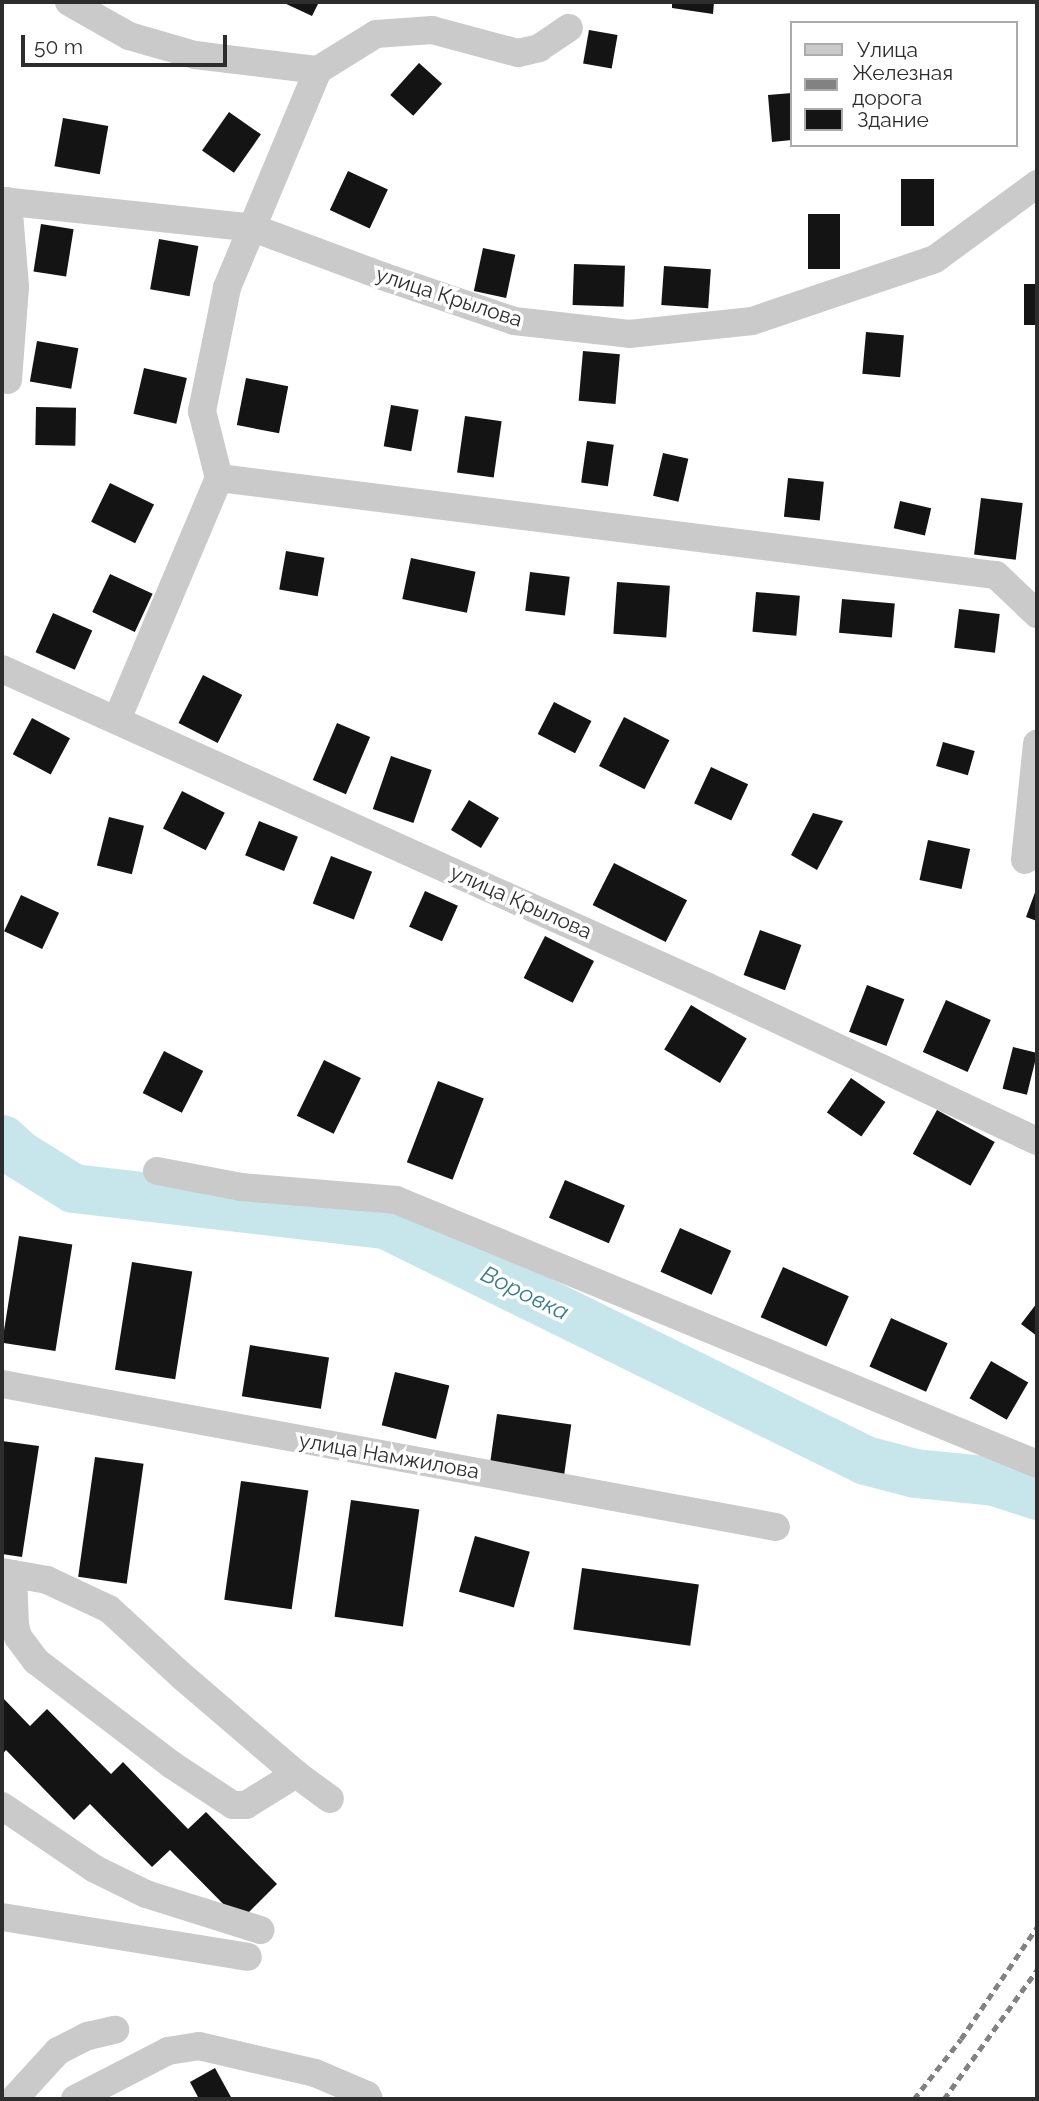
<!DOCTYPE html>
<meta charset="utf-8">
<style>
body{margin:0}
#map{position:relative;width:1039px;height:2101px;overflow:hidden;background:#fff;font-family:Raleway,sans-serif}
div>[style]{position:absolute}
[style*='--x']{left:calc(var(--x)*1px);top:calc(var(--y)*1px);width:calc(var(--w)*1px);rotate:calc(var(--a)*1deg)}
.river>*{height:49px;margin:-24.5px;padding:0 24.5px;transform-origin:24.5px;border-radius:24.5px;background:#c7e6eb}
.building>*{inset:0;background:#141414;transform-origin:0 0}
.minor>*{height:28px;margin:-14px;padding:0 14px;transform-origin:14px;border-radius:14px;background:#cacaca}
.rail>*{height:5px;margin-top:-2.5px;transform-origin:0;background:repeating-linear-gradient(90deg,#828282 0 7px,transparent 0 12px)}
span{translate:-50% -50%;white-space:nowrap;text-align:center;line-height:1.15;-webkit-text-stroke:7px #fff;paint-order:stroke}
.street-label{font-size:21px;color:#2d2d2d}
.water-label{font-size:23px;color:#397d8a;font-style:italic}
.frame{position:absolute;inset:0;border:4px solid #2d2d2d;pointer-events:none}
.legend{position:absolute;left:790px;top:21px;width:228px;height:126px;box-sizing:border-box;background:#fff;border:2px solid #ababab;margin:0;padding:9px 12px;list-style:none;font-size:21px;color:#2d2d2d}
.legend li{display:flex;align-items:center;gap:14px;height:35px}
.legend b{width:35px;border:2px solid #ababab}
.scale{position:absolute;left:21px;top:35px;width:206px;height:32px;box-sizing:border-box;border:4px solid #2d2d2d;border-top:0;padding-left:9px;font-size:21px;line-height:24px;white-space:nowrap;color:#2d2d2d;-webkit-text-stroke:5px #fff;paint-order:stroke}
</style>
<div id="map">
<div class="river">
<i style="--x:2;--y:1139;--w:24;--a:42"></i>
<i style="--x:20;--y:1155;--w:62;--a:31.9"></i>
<i style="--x:73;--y:1188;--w:314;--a:6.6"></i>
<i style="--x:385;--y:1224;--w:535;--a:26.18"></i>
<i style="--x:865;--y:1460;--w:52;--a:14.6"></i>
<i style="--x:915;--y:1473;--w:79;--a:5.8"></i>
<i style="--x:994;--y:1481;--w:45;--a:18"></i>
</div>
<div class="building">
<i style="clip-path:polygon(282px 2px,319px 2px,312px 16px)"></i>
<i style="clip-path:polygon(672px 2px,714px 2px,713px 14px,672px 8px)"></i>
<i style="left:589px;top:30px;width:29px;height:34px;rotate:10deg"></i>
<i style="left:419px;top:63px;width:31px;height:43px;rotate:42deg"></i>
<i style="clip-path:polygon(792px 93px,792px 140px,772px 142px,768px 95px)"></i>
<i style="left:229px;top:112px;width:39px;height:47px;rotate:35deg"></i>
<i style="left:63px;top:118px;width:46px;height:49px;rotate:10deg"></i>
<i style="left:348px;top:171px;width:44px;height:43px;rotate:25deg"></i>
<i style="left:934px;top:179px;width:47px;height:33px;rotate:90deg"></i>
<i style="left:808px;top:214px;width:32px;height:55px"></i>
<i style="left:41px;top:224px;width:33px;height:48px;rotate:9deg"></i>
<i style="left:159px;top:239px;width:40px;height:51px;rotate:10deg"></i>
<i style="left:483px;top:248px;width:33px;height:44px;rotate:12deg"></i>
<i style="left:574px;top:264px;width:51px;height:41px;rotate:2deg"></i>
<i style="left:664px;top:266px;width:47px;height:39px;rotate:4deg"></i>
<i style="left:1024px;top:284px;width:13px;height:41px"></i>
<i style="left:866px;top:332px;width:38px;height:42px;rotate:5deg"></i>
<i style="left:37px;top:341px;width:42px;height:41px;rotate:10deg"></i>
<i style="left:583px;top:351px;width:37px;height:50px;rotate:5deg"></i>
<i style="left:144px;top:368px;width:44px;height:47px;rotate:13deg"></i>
<i style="left:246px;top:378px;width:43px;height:48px;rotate:11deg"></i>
<i style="left:391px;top:405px;width:28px;height:42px;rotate:10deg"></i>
<i style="left:36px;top:407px;width:40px;height:38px;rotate:1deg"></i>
<i style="left:465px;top:416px;width:37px;height:57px;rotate:8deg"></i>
<i style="left:587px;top:441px;width:27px;height:42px;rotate:8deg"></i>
<i style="left:663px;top:453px;width:26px;height:44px;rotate:13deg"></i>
<i style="left:788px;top:478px;width:36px;height:39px;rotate:6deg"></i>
<i style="left:110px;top:483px;width:49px;height:43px;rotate:26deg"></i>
<i style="left:981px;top:498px;width:42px;height:57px;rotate:7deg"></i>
<i style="left:900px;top:501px;width:32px;height:28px;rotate:13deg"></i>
<i style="left:286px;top:551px;width:39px;height:39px;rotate:10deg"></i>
<i style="left:411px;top:558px;width:66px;height:42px;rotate:12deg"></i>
<i style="left:530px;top:572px;width:40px;height:39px;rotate:7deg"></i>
<i style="left:110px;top:574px;width:47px;height:42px;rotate:25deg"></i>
<i style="left:617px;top:582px;width:53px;height:52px;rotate:4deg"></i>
<i style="left:756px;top:592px;width:44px;height:40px;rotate:5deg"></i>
<i style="left:842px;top:599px;width:53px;height:34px;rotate:5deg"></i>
<i style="left:959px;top:609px;width:41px;height:39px;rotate:7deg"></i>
<i style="left:53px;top:613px;width:43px;height:43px;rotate:24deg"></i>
<i style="left:203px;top:675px;width:44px;height:54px;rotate:27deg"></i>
<i style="left:554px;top:702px;width:42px;height:36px;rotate:27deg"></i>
<i style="left:624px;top:717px;width:51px;height:55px;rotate:27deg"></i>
<i style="left:32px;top:718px;width:43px;height:41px;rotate:28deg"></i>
<i style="left:337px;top:723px;width:36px;height:62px;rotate:23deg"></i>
<i style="left:943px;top:742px;width:33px;height:25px;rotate:16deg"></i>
<i style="left:391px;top:756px;width:43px;height:56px;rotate:19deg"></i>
<i style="left:711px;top:767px;width:41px;height:40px;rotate:25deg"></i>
<i style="left:182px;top:791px;width:48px;height:42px;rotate:27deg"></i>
<i style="left:469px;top:800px;width:35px;height:35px;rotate:31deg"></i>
<i style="clip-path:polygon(813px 813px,843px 821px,817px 870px,791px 855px)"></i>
<i style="left:109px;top:817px;width:36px;height:50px;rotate:14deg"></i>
<i style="left:259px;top:821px;width:42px;height:37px;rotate:22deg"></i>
<i style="left:928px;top:840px;width:43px;height:41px;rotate:12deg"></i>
<i style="left:331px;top:856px;width:44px;height:51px;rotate:21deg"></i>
<i style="left:614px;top:863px;width:82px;height:47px;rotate:27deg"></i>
<i style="clip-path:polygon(1037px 887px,1037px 921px,1026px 917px)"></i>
<i style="left:425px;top:891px;width:36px;height:39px;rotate:24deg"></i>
<i style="left:21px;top:895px;width:42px;height:40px;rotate:25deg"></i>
<i style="left:760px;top:930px;width:44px;height:48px;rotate:20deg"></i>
<i style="left:545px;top:936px;width:55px;height:47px;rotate:27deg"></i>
<i style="left:867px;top:985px;width:40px;height:50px;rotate:21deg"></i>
<i style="left:946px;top:1000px;width:49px;height:57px;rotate:24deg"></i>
<i style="left:691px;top:1005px;width:65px;height:52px;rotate:31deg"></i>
<i style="left:1013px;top:1047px;width:25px;height:43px;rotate:14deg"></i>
<i style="left:164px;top:1051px;width:44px;height:47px;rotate:27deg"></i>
<i style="left:324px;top:1060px;width:41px;height:62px;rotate:26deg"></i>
<i style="left:851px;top:1078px;width:42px;height:42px;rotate:35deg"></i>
<i style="left:438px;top:1081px;width:49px;height:87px;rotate:21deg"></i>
<i style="left:937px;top:1110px;width:66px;height:50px;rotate:29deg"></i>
<i style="left:565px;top:1180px;width:65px;height:41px;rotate:23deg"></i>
<i style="left:680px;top:1228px;width:56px;height:48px;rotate:24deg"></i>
<i style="left:19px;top:1236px;width:54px;height:108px;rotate:9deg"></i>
<i style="left:132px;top:1262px;width:61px;height:109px;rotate:9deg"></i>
<i style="left:783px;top:1267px;width:72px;height:55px;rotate:24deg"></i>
<i style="clip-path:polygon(1037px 1303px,1037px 1336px,1021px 1324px)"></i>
<i style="left:891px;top:1318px;width:62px;height:53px;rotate:24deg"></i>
<i style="left:250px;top:1345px;width:80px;height:52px;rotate:9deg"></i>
<i style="left:991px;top:1361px;width:43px;height:43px;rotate:30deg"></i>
<i style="left:395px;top:1372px;width:56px;height:55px;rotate:14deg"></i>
<i style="left:497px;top:1414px;width:75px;height:61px;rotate:8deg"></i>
<i style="clip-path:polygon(2px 1441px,39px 1446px,22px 1557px,2px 1554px)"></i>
<i style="left:95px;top:1457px;width:49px;height:121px;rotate:8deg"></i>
<i style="left:241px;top:1481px;width:68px;height:120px;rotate:8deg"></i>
<i style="left:351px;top:1500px;width:69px;height:118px;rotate:8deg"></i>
<i style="left:475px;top:1536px;width:57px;height:58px;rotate:16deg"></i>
<i style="left:582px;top:1568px;width:118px;height:62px;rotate:8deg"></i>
<i style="clip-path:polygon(2px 1697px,30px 1726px,47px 1709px,111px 1774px,123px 1762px,188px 1829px,206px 1812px,277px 1884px,240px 1921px,170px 1850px,152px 1867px,90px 1804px,74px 1820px,6px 1750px,2px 1755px)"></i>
<i style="clip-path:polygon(215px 2068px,232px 2099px,199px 2099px,190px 2082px)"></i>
</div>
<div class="minor">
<i style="--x:69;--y:2;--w:69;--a:29.5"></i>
<i style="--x:129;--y:36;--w:69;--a:16.1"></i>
<i style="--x:195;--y:55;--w:124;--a:7"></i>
<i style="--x:318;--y:70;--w:236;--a:112.7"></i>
<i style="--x:227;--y:288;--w:126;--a:101.5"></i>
<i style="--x:202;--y:411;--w:69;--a:75.8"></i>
<i style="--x:219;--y:478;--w:263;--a:112.9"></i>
<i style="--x:318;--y:70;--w:68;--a:-31.8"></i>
<i style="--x:376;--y:34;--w:56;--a:-4.1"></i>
<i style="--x:432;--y:30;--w:89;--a:15"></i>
<i style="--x:518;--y:53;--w:22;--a:-13"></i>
<i style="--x:539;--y:48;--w:36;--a:-34"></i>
<i style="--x:2;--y:201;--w:252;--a:6.1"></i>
<i style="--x:253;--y:228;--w:138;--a:20.4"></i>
<i style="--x:382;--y:276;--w:139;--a:18.8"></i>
<i style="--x:514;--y:321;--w:116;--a:6.4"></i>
<i style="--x:629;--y:334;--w:124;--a:-6"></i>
<i style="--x:752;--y:321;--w:193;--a:-18.7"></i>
<i style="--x:935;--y:259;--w:127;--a:-36.3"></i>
<i style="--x:8;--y:380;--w:94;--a:-85.7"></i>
<i style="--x:15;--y:286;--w:85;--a:-94.7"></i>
<i style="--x:219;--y:478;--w:783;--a:7.12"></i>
<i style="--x:996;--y:575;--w:57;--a:43.6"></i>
<i style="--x:2;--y:669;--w:772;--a:24.24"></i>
<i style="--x:706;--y:986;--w:365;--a:25.1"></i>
<i style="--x:1025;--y:860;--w:117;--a:-84.1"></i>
<i style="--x:157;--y:1171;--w:86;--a:10.8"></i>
<i style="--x:241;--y:1187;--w:156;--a:4.8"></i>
<i style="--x:396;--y:1200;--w:693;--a:22.38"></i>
<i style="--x:2;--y:1384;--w:787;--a:10.47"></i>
<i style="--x:2;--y:1572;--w:46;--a:10.1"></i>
<i style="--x:47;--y:1580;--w:68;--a:25.1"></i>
<i style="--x:109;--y:1609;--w:100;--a:42.6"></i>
<i style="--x:183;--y:1677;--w:149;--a:40.6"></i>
<i style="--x:296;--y:1774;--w:42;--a:36.3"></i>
<i style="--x:13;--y:1574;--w:51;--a:87.8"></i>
<i style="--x:15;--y:1625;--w:12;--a:76"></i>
<i style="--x:18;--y:1637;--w:30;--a:53"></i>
<i style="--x:36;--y:1661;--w:171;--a:37.4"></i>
<i style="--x:172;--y:1765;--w:73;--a:33.3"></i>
<i style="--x:233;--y:1805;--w:13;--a:0"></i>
<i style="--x:246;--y:1805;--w:59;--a:-31.8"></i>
<i style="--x:2;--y:1806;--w:112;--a:34.1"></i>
<i style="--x:95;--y:1869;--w:57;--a:26.1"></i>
<i style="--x:146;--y:1894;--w:120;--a:17.5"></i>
<i style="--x:2;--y:1917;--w:249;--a:9.2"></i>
<i style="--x:14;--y:2099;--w:65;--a:-47.5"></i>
<i style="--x:58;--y:2051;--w:34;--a:-27"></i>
<i style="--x:88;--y:2036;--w:28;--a:-13"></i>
<i style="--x:75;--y:2099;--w:105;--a:-27.3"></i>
<i style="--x:168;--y:2051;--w:31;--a:-9"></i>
<i style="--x:199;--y:2046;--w:119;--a:13.1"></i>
<i style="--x:315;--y:2073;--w:56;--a:22.9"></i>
<i style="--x:367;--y:2095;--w:4;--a:63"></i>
</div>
<div class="rail">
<i style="--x:914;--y:2099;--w:76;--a:-51.9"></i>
<i style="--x:961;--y:2039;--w:135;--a:-55.8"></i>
<i style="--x:944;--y:2099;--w:159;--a:-54.2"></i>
</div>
<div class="street-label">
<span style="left:449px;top:297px;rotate:18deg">улица Крылова</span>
<span style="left:521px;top:902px;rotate:24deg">улица Крылова</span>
<span style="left:389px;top:1456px;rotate:10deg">улица Намжилова</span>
</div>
<div class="water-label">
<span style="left:525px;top:1293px;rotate:26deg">Воровка</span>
</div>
<div class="frame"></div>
<ul class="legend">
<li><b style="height:9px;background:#cacaca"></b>Улица</li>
<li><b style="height:9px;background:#828282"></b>Железная дорога</li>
<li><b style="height:19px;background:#141414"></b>Здание</li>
</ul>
<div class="scale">50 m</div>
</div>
